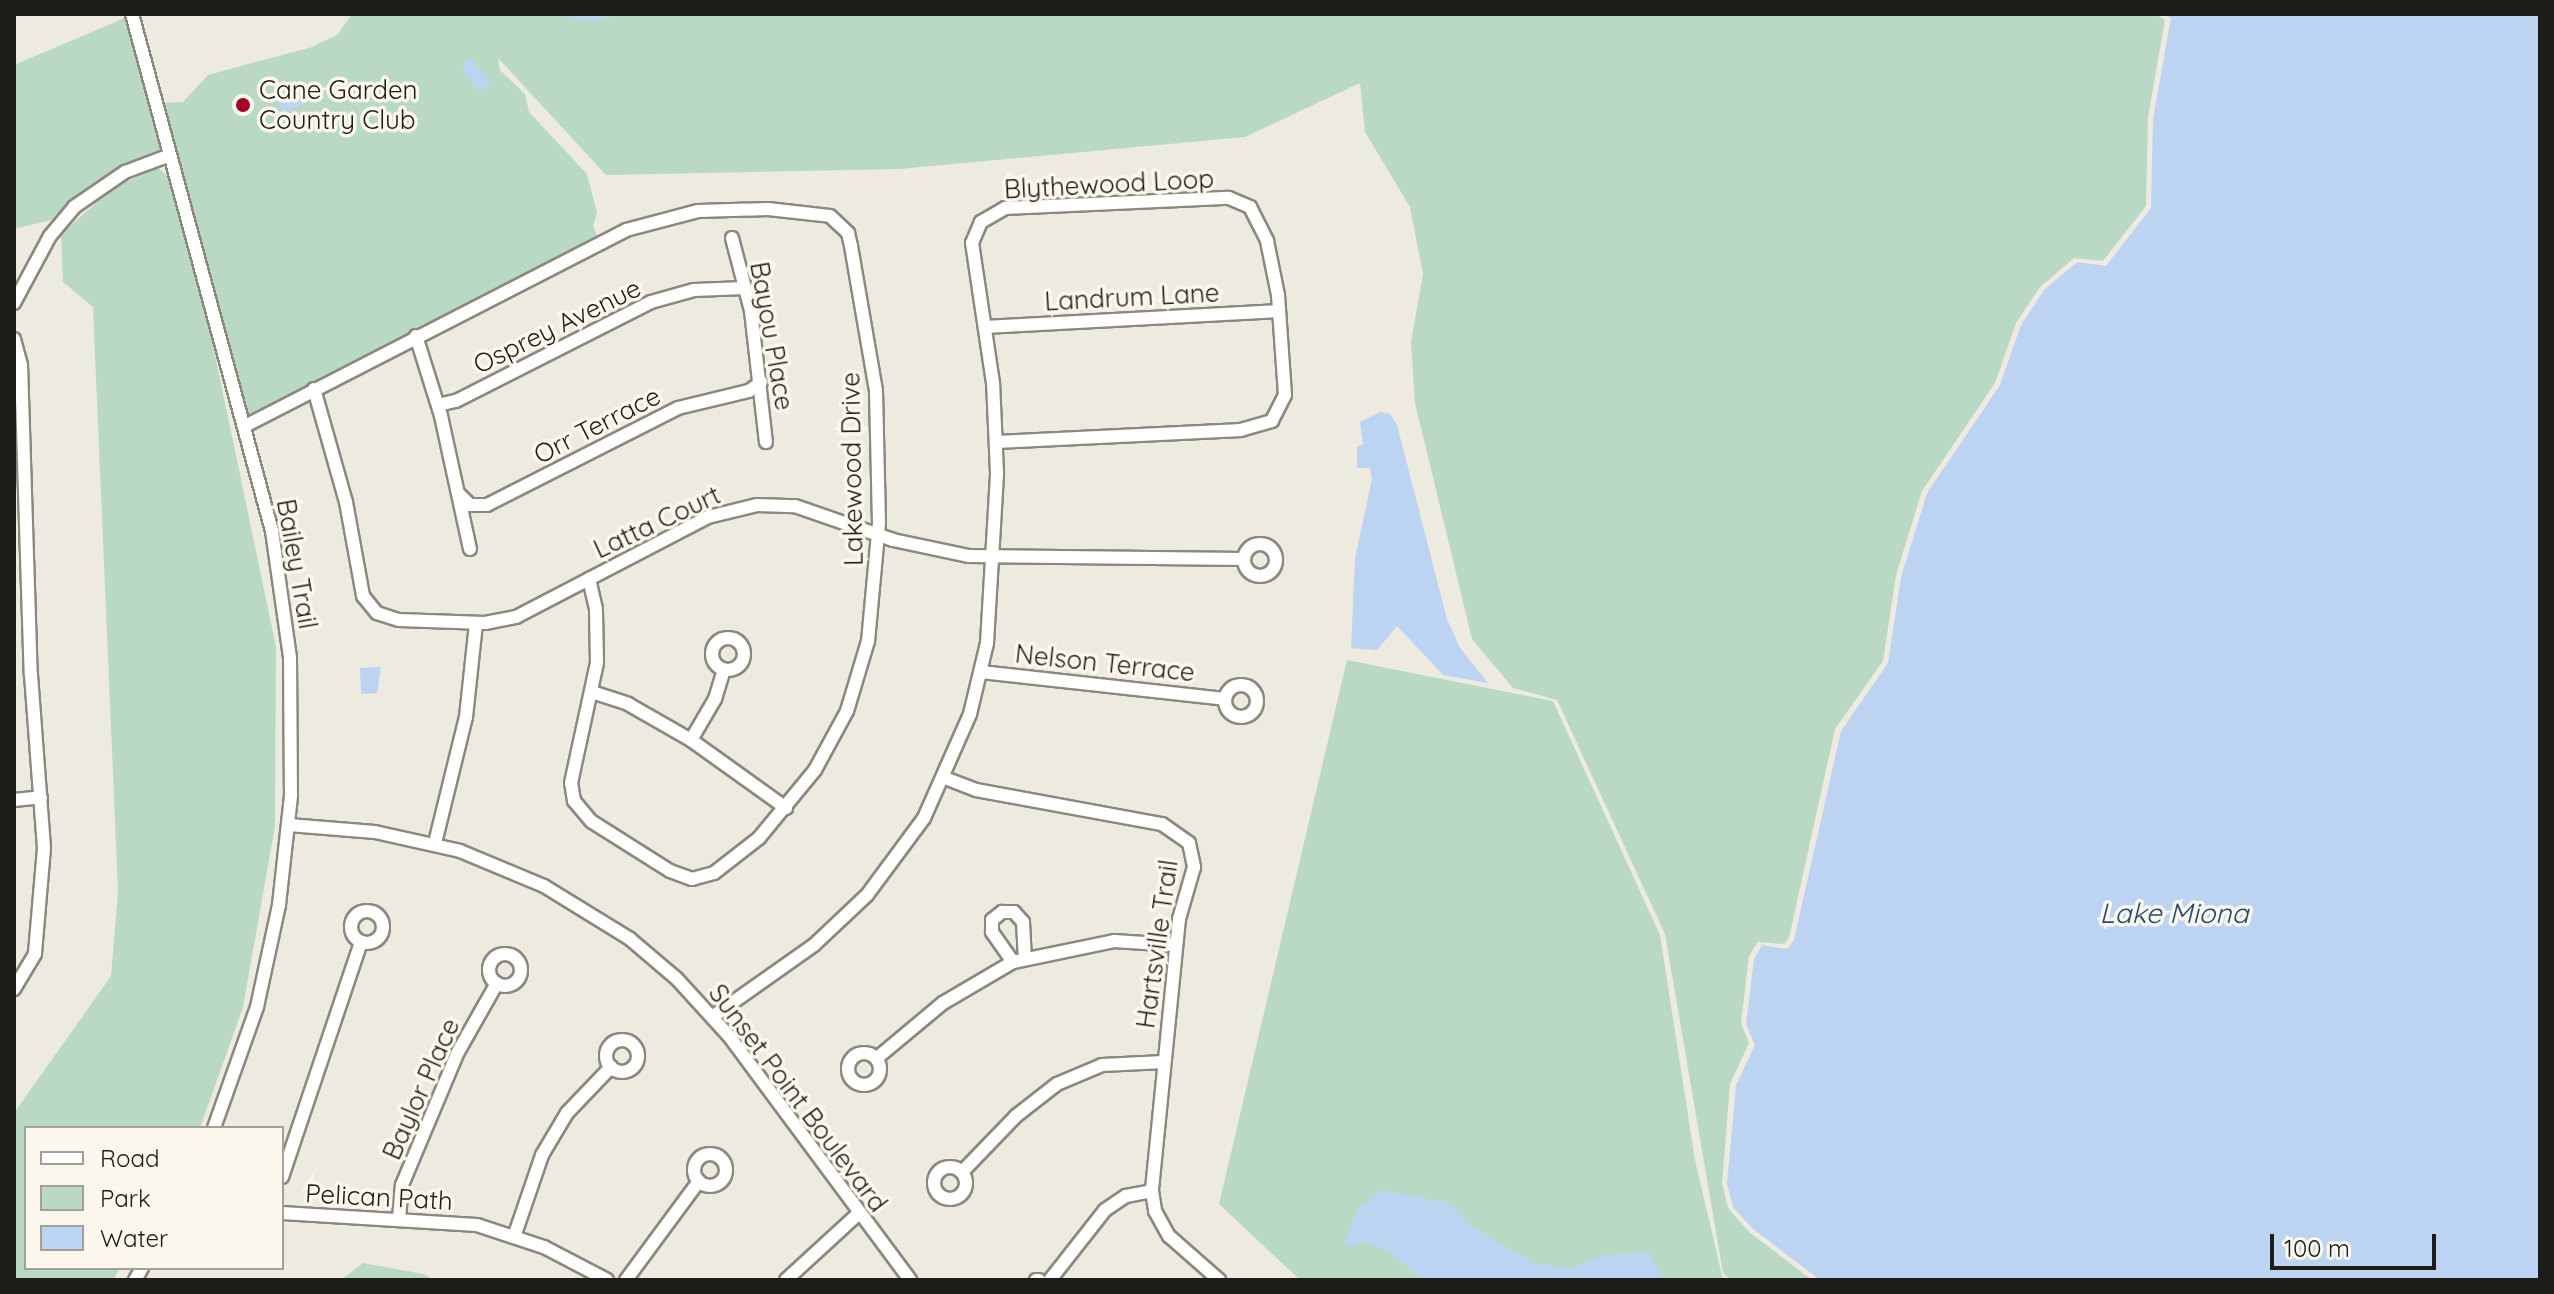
<!DOCTYPE html>
<style>
body{margin:0}
#map{position:relative;width:2554px;height:1294px;overflow:hidden;background:#edeae0;font-family:Quicksand,sans-serif}
div>[style]{position:absolute}
[style*='--x']{left:calc(var(--x)*1px);top:calc(var(--y)*1px);width:calc(var(--w)*1px);rotate:calc(var(--a)*1deg)}
.green>*{inset:0;background:#b9d9c4}
.water>*{inset:0;background:#bcd4f2}
.roads{filter:drop-shadow(2px 0 #8b887e) drop-shadow(-2px 0 #8b887e) drop-shadow(0 2px #8b887e) drop-shadow(0 -2px #8b887e)}
.minor>*{height:12px;margin:-6px;padding:0 6px;transform-origin:6px;border-radius:6px;background:#fff}
.minor>.ring{margin:-6px;padding:0;box-sizing:content-box;background:none;border:12px solid #fff;border-radius:50%}
.dots>*{width:22px;height:22px;translate:-50% -50%;box-sizing:border-box;border:4px solid #fbf7ed;border-radius:50%}
span{translate:-50% -50%;white-space:nowrap;text-align:center;line-height:1.15;-webkit-text-stroke:7px #fbf7ed;paint-order:stroke}
.poi-label{font-size:26px;color:#1d1c18}
.left{translate:0 -50%;text-align:left}
.street-label{font-size:26px;color:#1d1c18}
.water-label{font-size:28px;color:#274870;font-style:italic}
.frame{position:absolute;inset:0;border:16px solid #1d1c18;pointer-events:none}
.legend{position:absolute;left:24px;top:1126px;width:260px;height:144px;box-sizing:border-box;background:#fbf7ed;border:2px solid #a29f98;margin:0;padding:10px 14px;list-style:none;font-size:24px;color:#1d1c18}
.legend li{display:flex;align-items:center;gap:16px;height:40px}
.legend b{width:40px;border:2px solid #a29f98}
.scale{position:absolute;left:2270px;top:1234px;width:166px;height:36px;box-sizing:border-box;border:4px solid #1d1c18;border-top:0;padding-left:10px;font-size:24px;line-height:28px;white-space:nowrap;color:#1d1c18;-webkit-text-stroke:6px #fbf7ed;paint-order:stroke}
</style>
<div id="map">
<div class="green">
<i style="clip-path:polygon(352px 14px,2155px 14px,2165px 20px,2148px 117px,2146px 206px,2103px 261px,2074px 258px,2040px 287px,2016px 323px,1995px 383px,1922px 491px,1896px 575px,1883px 661px,1835px 729px,1789px 938px,1784px 944px,1758px 942px,1749px 956px,1741px 1023px,1749px 1043px,1730px 1084px,1722px 1183px,1728px 1208px,1749px 1232px,1812px 1280px,1731px 1280px,1723px 1273px,1665px 934px,1557px 700px,1513px 688px,1472px 639px,1415px 403px,1411px 342px,1423px 274px,1410px 207px,1365px 132px,1360px 83px,1245px 137px,899px 169px,606px 175px,498px 58px,500px 70px,525px 94px,529px 112px,587px 174px,597px 213px,593px 226px,600px 242px,250px 423px,163px 103px,183px 102px,208px 75px,312px 47px,337px 35px)"></i>
<i style="clip-path:polygon(127px 17px,163px 151px,99px 179px,51px 220px,14px 229px,14px 65px)"></i>
<i style="clip-path:polygon(158px 168px,167px 176px,202px 293px,276px 647px,275px 826px,243px 1007px,200px 1128px,26px 1128px,26px 1268px,120px 1268px,113px 1280px,14px 1280px,14px 1113px,111px 976px,118px 891px,93px 307px,63px 282px,61px 234px,114px 187px)"></i>
<i style="clip-path:polygon(1347px 660px,1553px 701px,1660px 935px,1695px 1160px,1723px 1280px,1300px 1280px,1219px 1204px)"></i>
<i style="clip-path:polygon(363px 1263px,423px 1274px,435px 1280px,341px 1280px)"></i>
</div>
<div class="water">
<i style="clip-path:polygon(551px 14px,627px 14px,592px 21px)"></i>
<i style="clip-path:polygon(2164px 14px,2540px 14px,2540px 1280px,1820px 1280px,1752px 1228px,1733px 1207px,1727px 1184px,1736px 1085px,1755px 1045px,1746px 1024px,1754px 959px,1762px 945px,1787px 949px,1794px 940px,1841px 731px,1888px 663px,1901px 577px,1927px 493px,2000px 385px,2021px 325px,2044px 290px,2077px 262px,2106px 266px,2151px 208px,2153px 119px,2171px 18px)"></i>
<i style="clip-path:polygon(471px 58px,491px 83px,480px 92px,464px 73px,462px 65px)"></i>
<i style="clip-path:polygon(283px 91px,286px 97px,299px 91px,305px 103px,284px 113px,275px 95px)"></i>
<i style="clip-path:polygon(1380px 412px,1390px 414px,1397px 425px,1447px 619px,1460px 648px,1488px 683px,1443px 675px,1397px 626px,1377px 650px,1351px 648px,1355px 558px,1372px 479px,1370px 468px,1357px 468px,1357px 447px,1363px 444px,1360px 422px)"></i>
<i style="clip-path:polygon(381px 667px,377px 693px,361px 694px,360px 668px)"></i>
<i style="clip-path:polygon(1381px 1190px,1450px 1203px,1471px 1226px,1536px 1264px,1570px 1268px,1604px 1255px,1650px 1252px,1663px 1280px,1422px 1278px,1384px 1249px,1361px 1242px,1353px 1247px,1344px 1244px,1357px 1210px)"></i>
</div>
<div class="roads">
<div class="minor">
<i style="--x:132;--y:14;--w:536;--a:74.85"></i>
<i style="--x:272;--y:531;--w:127;--a:81.9"></i>
<i style="--x:290;--y:657;--w:139;--a:89.6"></i>
<i style="--x:291;--y:796;--w:110;--a:96.3"></i>
<i style="--x:279;--y:905;--w:104;--a:102.2"></i>
<i style="--x:257;--y:1007;--w:128;--a:109.6"></i>
<i style="--x:732;--y:238;--w:75;--a:75.4"></i>
<i style="--x:751;--y:311;--w:132;--a:83.5"></i>
<i style="--x:14;--y:303;--w:76;--a:-61.8"></i>
<i style="--x:50;--y:236;--w:38;--a:-50"></i>
<i style="--x:74;--y:207;--w:62;--a:-34.5"></i>
<i style="--x:125;--y:172;--w:48;--a:-20.7"></i>
<i style="--x:986;--y:327;--w:293;--a:-3.1"></i>
<i style="--x:416;--y:336;--w:84;--a:72.6"></i>
<i style="--x:441;--y:416;--w:136;--a:77.7"></i>
<i style="--x:14;--y:339;--w:27;--a:75"></i>
<i style="--x:21;--y:365;--w:310;--a:88.2"></i>
<i style="--x:31;--y:675;--w:173;--a:85.7"></i>
<i style="--x:44;--y:848;--w:106;--a:94.9"></i>
<i style="--x:35;--y:954;--w:41;--a:121"></i>
<i style="--x:314;--y:389;--w:117;--a:74.2"></i>
<i style="--x:346;--y:502;--w:96;--a:79.7"></i>
<i style="--x:363;--y:596;--w:22;--a:51"></i>
<i style="--x:377;--y:613;--w:23;--a:18"></i>
<i style="--x:399;--y:620;--w:86;--a:2"></i>
<i style="--x:485;--y:623;--w:32;--a:-11"></i>
<i style="--x:516;--y:617;--w:216;--a:-27.5"></i>
<i style="--x:708;--y:517;--w:50;--a:-13.8"></i>
<i style="--x:757;--y:505;--w:38;--a:2"></i>
<i style="--x:795;--y:506;--w:104;--a:19.1"></i>
<i style="--x:893;--y:540;--w:78;--a:11.9"></i>
<i style="--x:969;--y:556;--w:275;--a:0.6"></i>
<i style="--x:438;--y:405;--w:18;--a:-13"></i>
<i style="--x:456;--y:401;--w:219;--a:-26.9"></i>
<i style="--x:651;--y:302;--w:45;--a:-15.6"></i>
<i style="--x:694;--y:290;--w:51;--a:-2.2"></i>
<i style="--x:245;--y:426;--w:428;--a:-27.2"></i>
<i style="--x:626;--y:230;--w:74;--a:-14.8"></i>
<i style="--x:698;--y:211;--w:70;--a:-1.6"></i>
<i style="--x:768;--y:209;--w:62;--a:6.4"></i>
<i style="--x:830;--y:216;--w:25;--a:43"></i>
<i style="--x:848;--y:233;--w:13;--a:77"></i>
<i style="--x:851;--y:246;--w:147;--a:80.2"></i>
<i style="--x:876;--y:391;--w:132;--a:88.7"></i>
<i style="--x:879;--y:523;--w:119;--a:95.3"></i>
<i style="--x:868;--y:641;--w:73;--a:106.7"></i>
<i style="--x:847;--y:711;--w:67;--a:118.5"></i>
<i style="--x:815;--y:770;--w:88;--a:129.5"></i>
<i style="--x:759;--y:838;--w:57;--a:142.1"></i>
<i style="--x:714;--y:873;--w:23;--a:165"></i>
<i style="--x:692;--y:879;--w:23;--a:-160"></i>
<i style="--x:670;--y:871;--w:93;--a:-147.7"></i>
<i style="--x:591;--y:821;--w:26;--a:-130"></i>
<i style="--x:574;--y:801;--w:18;--a:-99"></i>
<i style="--x:571;--y:783;--w:123;--a:-77.8"></i>
<i style="--x:597;--y:663;--w:54;--a:-91.1"></i>
<i style="--x:596;--y:609;--w:31;--a:-103"></i>
<i style="--x:459;--y:494;--w:16;--a:45"></i>
<i style="--x:470;--y:505;--w:17;--a:0"></i>
<i style="--x:487;--y:505;--w:214;--a:-26.9"></i>
<i style="--x:678;--y:408;--w:73;--a:-13.5"></i>
<i style="--x:749;--y:391;--w:15;--a:-37"></i>
<i class="ring" style="left:1244px;top:544px;width:20px;height:20px"></i>
<i class="ring" style="left:712px;top:638px;width:20px;height:20px"></i>
<i style="--x:981;--y:672;--w:245;--a:6.3"></i>
<i class="ring" style="left:1225px;top:685px;width:20px;height:20px"></i>
<i style="--x:595;--y:693;--w:35;--a:18"></i>
<i style="--x:628;--y:704;--w:73;--a:29.7"></i>
<i style="--x:691;--y:740;--w:117;--a:35.6"></i>
<i style="--x:691;--y:740;--w:48;--a:-59.7"></i>
<i style="--x:715;--y:699;--w:30;--a:-73"></i>
<i style="--x:945;--y:778;--w:33;--a:21"></i>
<i style="--x:976;--y:790;--w:189;--a:10.4"></i>
<i style="--x:1162;--y:824;--w:33;--a:35"></i>
<i style="--x:1189;--y:843;--w:25;--a:78"></i>
<i style="--x:1194;--y:867;--w:54;--a:106.1"></i>
<i style="--x:1179;--y:919;--w:273;--a:95.7"></i>
<i style="--x:1152;--y:1191;--w:20;--a:81"></i>
<i style="--x:1155;--y:1211;--w:29;--a:61"></i>
<i style="--x:1169;--y:1236;--w:67;--a:41.3"></i>
<i style="--x:14;--y:800;--w:27;--a:-6"></i>
<i style="--x:289;--y:825;--w:86;--a:4.7"></i>
<i style="--x:375;--y:832;--w:87;--a:12.6"></i>
<i style="--x:460;--y:851;--w:91;--a:22.6"></i>
<i style="--x:544;--y:886;--w:101;--a:31.6"></i>
<i style="--x:630;--y:939;--w:62;--a:40.4"></i>
<i style="--x:677;--y:979;--w:77;--a:47.6"></i>
<i style="--x:729;--y:1036;--w:304;--a:53.4"></i>
<i style="--x:435;--y:843;--w:130;--a:-76.2"></i>
<i style="--x:466;--y:717;--w:94;--a:-83.9"></i>
<i class="ring" style="left:351px;top:911px;width:20px;height:20px"></i>
<i class="ring" style="left:489px;top:954px;width:20px;height:20px"></i>
<i style="--x:1013;--y:962;--w:37;--a:-125"></i>
<i style="--x:992;--y:932;--w:12;--a:-90"></i>
<i style="--x:992;--y:920;--w:13;--a:-39"></i>
<i style="--x:1002;--y:912;--w:12;--a:0"></i>
<i style="--x:1014;--y:912;--w:13;--a:48"></i>
<i style="--x:1023;--y:922;--w:36;--a:87"></i>
<i style="--x:712;--y:1017;--w:125;--a:-35.2"></i>
<i style="--x:814;--y:945;--w:73;--a:-43.3"></i>
<i style="--x:867;--y:895;--w:96;--a:-53.5"></i>
<i style="--x:924;--y:818;--w:114;--a:-66.1"></i>
<i style="--x:970;--y:714;--w:73;--a:-76.5"></i>
<i style="--x:987;--y:643;--w:170;--a:-86.6"></i>
<i style="--x:997;--y:473;--w:90;--a:-92.5"></i>
<i style="--x:993;--y:383;--w:142;--a:-98.5"></i>
<i style="--x:972;--y:243;--w:23;--a:-67"></i>
<i style="--x:981;--y:222;--w:28;--a:-30"></i>
<i style="--x:1005;--y:208;--w:224;--a:-2.6"></i>
<i style="--x:1229;--y:198;--w:23;--a:23"></i>
<i style="--x:1250;--y:207;--w:38;--a:63"></i>
<i style="--x:1267;--y:241;--w:55;--a:78.5"></i>
<i style="--x:1278;--y:295;--w:100;--a:86"></i>
<i style="--x:1285;--y:395;--w:29;--a:117"></i>
<i style="--x:1272;--y:421;--w:32;--a:164"></i>
<i style="--x:1241;--y:430;--w:244;--a:177.2"></i>
<i class="ring" style="left:606px;top:1040px;width:20px;height:20px"></i>
<i class="ring" style="left:848px;top:1053px;width:20px;height:20px"></i>
<i style="--x:877;--y:1058;--w:86;--a:-39.8"></i>
<i style="--x:943;--y:1003;--w:81;--a:-30.4"></i>
<i style="--x:1013;--y:962;--w:103;--a:-11.7"></i>
<i style="--x:1114;--y:941;--w:62;--a:3.7"></i>
<i class="ring" style="left:694px;top:1154px;width:20px;height:20px"></i>
<i class="ring" style="left:934px;top:1167px;width:20px;height:20px"></i>
<i style="--x:962;--y:1172;--w:78;--a:-46"></i>
<i style="--x:1016;--y:1116;--w:52;--a:-38"></i>
<i style="--x:1057;--y:1084;--w:49;--a:-22.9"></i>
<i style="--x:1102;--y:1065;--w:62;--a:-2.8"></i>
<i style="--x:282;--y:1177;--w:248;--a:-71.4"></i>
<i style="--x:282;--y:1213;--w:195;--a:3.5"></i>
<i style="--x:477;--y:1225;--w:71;--a:18.2"></i>
<i style="--x:544;--y:1247;--w:71;--a:27.6"></i>
<i style="--x:399;--y:1218;--w:33;--a:-85"></i>
<i style="--x:402;--y:1185;--w:144;--a:-67.2"></i>
<i style="--x:458;--y:1052;--w:79;--a:-60.5"></i>
<i style="--x:514;--y:1237;--w:87;--a:-71.1"></i>
<i style="--x:542;--y:1155;--w:49;--a:-59.2"></i>
<i style="--x:567;--y:1113;--w:64;--a:-46.3"></i>
<i style="--x:135;--y:1280;--w:14;--a:-60"></i>
<i style="--x:626;--y:1280;--w:123;--a:-53.6"></i>
<i style="--x:786;--y:1280;--w:98;--a:-42.5"></i>
<i style="--x:1036;--y:1280;--w:3;--a:0"></i>
<i style="--x:1050;--y:1280;--w:89;--a:-51.8"></i>
<i style="--x:1105;--y:1210;--w:25;--a:-34"></i>
<i style="--x:1126;--y:1196;--w:26;--a:-11"></i>
</div>
</div>
<div class="dots">
<i style="left:243px;top:105px;background:#a30527"></i>
</div>
<div class="poi-label">
<span class="left" style="left:259px;top:105px">Cane Garden<br>Country Club</span>
</div>
<div class="street-label">
<span style="left:1109px;top:184px;rotate:-3deg">Blythewood Loop</span>
<span style="left:1132px;top:297px;rotate:-3deg">Landrum Lane</span>
<span style="left:557px;top:326px;rotate:-26deg">Osprey Avenue</span>
<span style="left:772px;top:336px;rotate:80deg">Bayou Place</span>
<span style="left:597px;top:425px;rotate:-27deg">Orr Terrace</span>
<span style="left:852px;top:469px;rotate:-91deg">Lakewood Drive</span>
<span style="left:657px;top:522px;rotate:-25deg">Latta Court</span>
<span style="left:297px;top:564px;rotate:80deg">Bailey Trail</span>
<span style="left:1105px;top:663px;rotate:6deg">Nelson Terrace</span>
<span style="left:1157px;top:944px;rotate:-82deg">Hartsville Trail</span>
<span style="left:421px;top:1089px;rotate:-66deg">Baylor Place</span>
<span style="left:798px;top:1098px;rotate:53deg">Sunset Point Boulevard</span>
<span style="left:379px;top:1197px;rotate:3deg">Pelican Path</span>
</div>
<div class="water-label">
<span style="left:2174px;top:913px">Lake Miona</span>
</div>
<div class="frame"></div>
<ul class="legend">
<li><b style="height:10px;background:#fff"></b>Road</li>
<li><b style="height:22px;background:#b9d9c4"></b>Park</li>
<li><b style="height:22px;background:#bcd4f2"></b>Water</li>
</ul>
<div class="scale">100 m</div>
</div>
